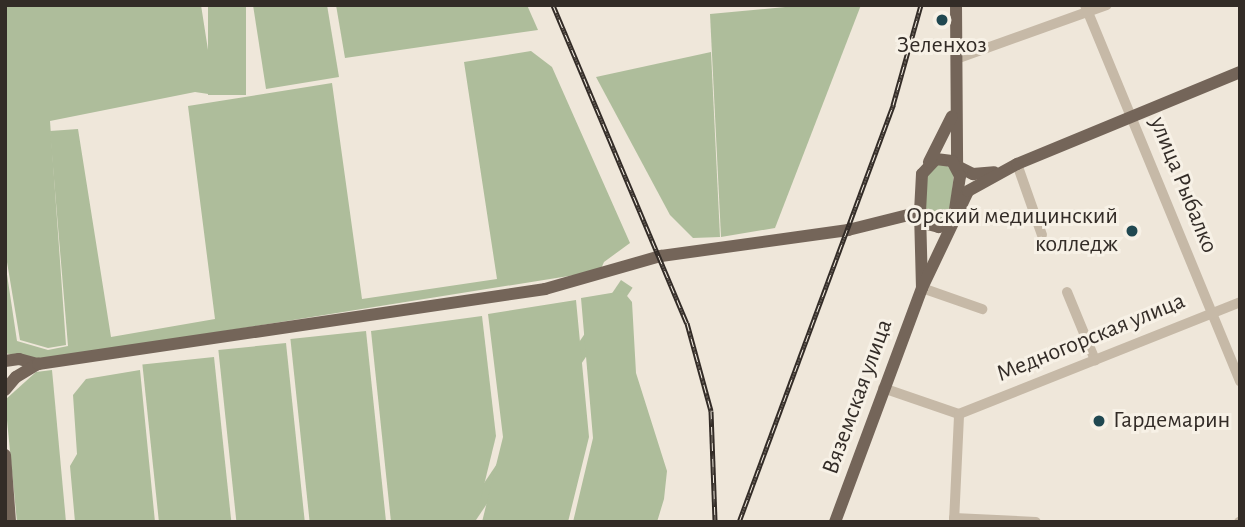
<!DOCTYPE html>
<meta charset="utf-8">
<style>
body{margin:0}
#map{position:relative;width:1245px;height:527px;overflow:hidden;background:#efe7da;font-family:"Alegreya Sans",sans-serif}
div>[style]{position:absolute}
[style*='--x']{left:calc(var(--x)*1px);top:calc(var(--y)*1px);width:calc(var(--w)*1px);rotate:calc(var(--a)*1deg)}
.green>*{inset:0;background:#aebd9b;transform-origin:0 0}
.minor>*{height:10px;margin:-5px;padding:0 5px;transform-origin:5px;border-radius:5px;background:#c6b9a7}
.major>*{height:12px;margin:-6px;padding:0 6px;transform-origin:6px;border-radius:6px;background:#746559}
.rail>*{height:5px;margin-top:-2.5px;transform-origin:0;background:repeating-linear-gradient(90deg,#f7f1e6 0 8px,#332c27 0 16px);box-sizing:border-box;border-block:2px solid #332c27}
.dots>*{width:19px;height:19px;translate:-50% -50%;box-sizing:border-box;border:4px solid #f7f1e6;border-radius:50%}
span{translate:-50% -50%;white-space:nowrap;text-align:center;line-height:1.15;-webkit-text-stroke:6px #f7f1e6;paint-order:stroke}
.poi-label{font-size:24px;color:#332c27}
.right{translate:-100% -50%;text-align:right}
.left{translate:0 -50%;text-align:left}
.street-label{font-size:24px;color:#332c27}
.frame{position:absolute;inset:0;border:7px solid #332c27;pointer-events:none}
</style>
<div id="map">
<div class="green">
<i style="clip-path:polygon(5px 5px,201px 5px,215px 95px,195px 92px,50px 121px,66px 345px,48px 348px,20px 340px,5px 250px)"></i>
<i style="left:208px;top:5px;width:38px;height:90px"></i>
<i style="clip-path:polygon(253px 5px,327px 5px,339px 77px,266px 89px)"></i>
<i style="clip-path:polygon(336px 5px,527px 5px,538px 30px,345px 58px)"></i>
<i style="clip-path:polygon(806px 5px,861px 5px,775px 228px,721px 237px,710px 14px)"></i>
<i style="clip-path:polygon(531px 51px,552px 67px,630px 243px,604px 262px,600px 271px,36px 361px,5px 353px,5px 261px,17px 341px,48px 350px,68px 346px,50px 131px,78px 129px,111px 337px,215px 319px,188px 106px,332px 83px,362px 299px,497px 279px,464px 62px)"></i>
<i style="clip-path:polygon(711px 52px,720px 237px,693px 238px,670px 215px,596px 77px)"></i>
<i style="clip-path:polygon(935px 165px,946px 165px,954px 172px,950px 212px,937px 223px,926px 215px,926px 177px)"></i>
<i style="left:621px;top:280px;width:14px;height:569px;rotate:34deg"></i>
<i style="clip-path:polygon(623px 291px,632px 302px,636px 373px,667px 471px,664px 499px,657px 522px,573px 522px,593px 438px,581px 298px)"></i>
<i style="clip-path:polygon(576px 300px,589px 437px,568px 522px,482px 522px,503px 437px,488px 314px)"></i>
<i style="clip-path:polygon(482px 316px,496px 436px,475px 522px,391px 522px,371px 331px)"></i>
<i style="left:366px;top:331px;width:192px;height:76px;rotate:84deg"></i>
<i style="left:286px;top:343px;width:180px;height:68px;rotate:84deg"></i>
<i style="left:214px;top:357px;width:166px;height:72px;rotate:84deg"></i>
<i style="clip-path:polygon(52px 370px,66px 522px,17px 522px,5px 400px,36px 372px)"></i>
<i style="clip-path:polygon(140px 370px,155px 522px,75px 522px,70px 466px,77px 454px,73px 395px,86px 379px)"></i>
</div>
<div class="minor">
<i style="--x:1085;--y:5;--w:407;--a:67.6"></i>
<i style="--x:956;--y:59;--w:160;--a:-19.7"></i>
<i style="--x:1017;--y:164;--w:75;--a:70.6"></i>
<i style="--x:922;--y:288;--w:64;--a:19.3"></i>
<i style="--x:1067;--y:292;--w:74;--a:67.6"></i>
<i style="--x:883;--y:388;--w:80;--a:18.9"></i>
<i style="--x:959;--y:414;--w:302;--a:-21.7"></i>
<i style="--x:954;--y:518;--w:82;--a:2.8"></i>
<i style="--x:954;--y:522;--w:108;--a:-87.3"></i>
<i style="--x:1239;--y:522;--w:1;--a:0"></i>
</div>
<div class="major">
<i style="--x:956;--y:5;--w:161;--a:89.6"></i>
<i style="--x:957;--y:166;--w:18;--a:27"></i>
<i style="--x:973;--y:174;--w:21;--a:-5"></i>
<i style="--x:936;--y:159;--w:16;--a:7"></i>
<i style="--x:952;--y:161;--w:17;--a:62"></i>
<i style="--x:960;--y:176;--w:40;--a:98.5"></i>
<i style="--x:954;--y:216;--w:19;--a:144"></i>
<i style="--x:939;--y:227;--w:11;--a:-165"></i>
<i style="--x:928;--y:224;--w:14;--a:-124"></i>
<i style="--x:920;--y:212;--w:38;--a:-87"></i>
<i style="--x:922;--y:174;--w:21;--a:-47"></i>
<i style="--x:929;--y:162;--w:51;--a:-63.4"></i>
<i style="--x:5;--y:361;--w:14;--a:-8"></i>
<i style="--x:19;--y:359;--w:20;--a:15"></i>
<i style="--x:5;--y:390;--w:17;--a:-50"></i>
<i style="--x:16;--y:377;--w:26;--a:-31"></i>
<i style="--x:38;--y:364;--w:513;--a:-8.41"></i>
<i style="--x:545;--y:289;--w:121;--a:-15.9"></i>
<i style="--x:661;--y:256;--w:189;--a:-7.9"></i>
<i style="--x:848;--y:230;--w:74;--a:-14"></i>
<i style="--x:920;--y:212;--w:76;--a:88.5"></i>
<i style="--x:5;--y:455;--w:67;--a:85.7"></i>
<i style="--x:835;--y:522;--w:250;--a:-69.6"></i>
<i style="--x:922;--y:288;--w:107;--a:-64.6"></i>
<i style="--x:968;--y:191;--w:56;--a:-28.9"></i>
<i style="--x:1017;--y:164;--w:241;--a:-22.4"></i>
</div>
<div class="rail">
<i style="--x:553;--y:5;--w:345;--a:67.2"></i>
<i style="--x:687;--y:323;--w:91;--a:74.7"></i>
<i style="--x:711;--y:411;--w:111;--a:87.9"></i>
<i style="--x:739;--y:522;--w:445;--a:-69.7"></i>
<i style="--x:893;--y:105;--w:104;--a:-74.4"></i>
</div>
<div class="dots">
<i style="left:942px;top:20px;background:#204851"></i>
<i style="left:1132px;top:231px;background:#204851"></i>
<i style="left:1099px;top:421px;background:#204851"></i>
</div>
<div class="poi-label">
<span style="left:942px;top:46px">Зеленхоз</span>
<span class="right" style="left:1118px;top:231px">Орский медицинский<br>колледж</span>
<span class="left" style="left:1113px;top:421px">Гардемарин</span>
</div>
<div class="street-label">
<span style="left:1183px;top:185px;rotate:68deg">улица Рыбалко</span>
<span style="left:1091px;top:338px;rotate:-22deg">Медногорская улица</span>
<span style="left:858px;top:397px;rotate:-70deg">Вяземская улица</span>
</div>
<div class="frame"></div>
</div>
